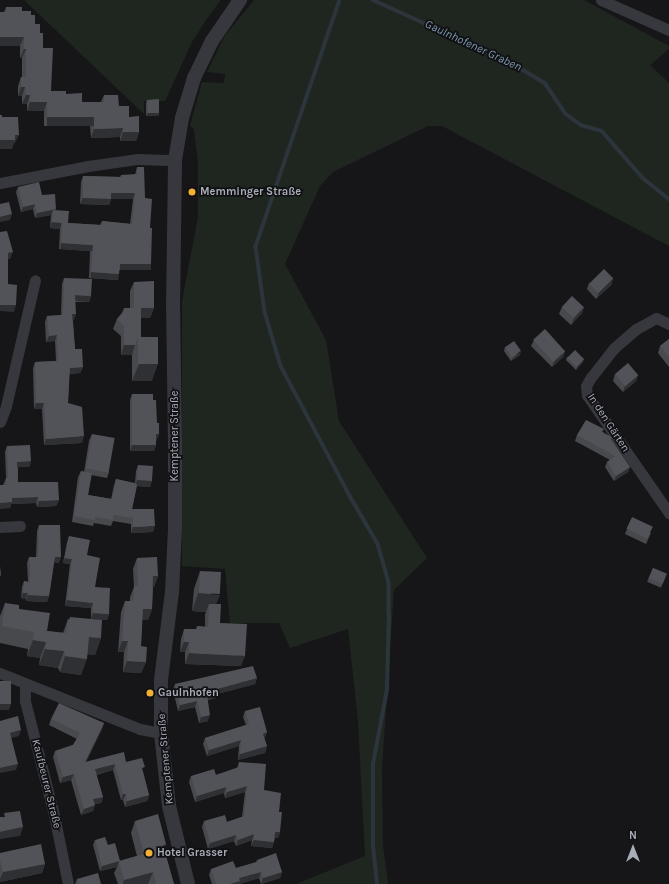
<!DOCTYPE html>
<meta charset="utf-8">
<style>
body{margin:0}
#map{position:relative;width:669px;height:884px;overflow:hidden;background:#161618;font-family:Karla,sans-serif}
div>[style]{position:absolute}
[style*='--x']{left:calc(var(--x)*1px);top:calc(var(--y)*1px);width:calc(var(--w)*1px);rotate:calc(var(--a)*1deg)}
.green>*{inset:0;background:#1e261f}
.stream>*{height:3.5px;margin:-1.75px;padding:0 1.75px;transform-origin:1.75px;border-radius:1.75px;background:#2c353c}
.minor>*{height:11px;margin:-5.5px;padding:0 5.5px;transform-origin:5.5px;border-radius:5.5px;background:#37383d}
.tertiary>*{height:14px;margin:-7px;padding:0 7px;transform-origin:7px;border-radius:7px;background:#37383d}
.wall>*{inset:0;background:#47494d;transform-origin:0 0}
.shaded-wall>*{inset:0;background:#2f3033;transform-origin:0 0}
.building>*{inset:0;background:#525359;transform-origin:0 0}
.dots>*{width:11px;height:11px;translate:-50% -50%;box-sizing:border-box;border:2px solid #111113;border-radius:50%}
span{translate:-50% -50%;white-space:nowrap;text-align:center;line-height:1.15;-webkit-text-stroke:3.5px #111113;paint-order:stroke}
.poi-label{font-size:11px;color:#a8adb8;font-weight:700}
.left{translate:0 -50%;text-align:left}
.street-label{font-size:11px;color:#a8adb8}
.water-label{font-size:12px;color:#7f9bb3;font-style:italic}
.north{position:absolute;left:613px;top:828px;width:40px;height:40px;-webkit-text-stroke:3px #111113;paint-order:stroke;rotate:0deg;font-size:11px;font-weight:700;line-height:16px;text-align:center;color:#a8adb8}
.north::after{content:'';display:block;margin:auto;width:14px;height:18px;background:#a8adb8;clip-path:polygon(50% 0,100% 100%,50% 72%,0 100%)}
</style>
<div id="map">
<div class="green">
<i style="clip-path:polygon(24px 0,221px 0,208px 17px,192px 42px,165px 101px,144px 101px,144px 114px)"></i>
<i style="clip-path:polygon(254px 0,584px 0,669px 46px,669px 49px,613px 97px,650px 65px,669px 83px,669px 246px,442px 126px,428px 126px,333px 172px,320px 186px,285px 264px,326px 340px,339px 421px,427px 558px,394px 590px,382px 769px,383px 845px,388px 884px,296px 884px,365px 856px,358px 721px,348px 629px,290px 648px,279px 623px,230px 623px,225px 569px,182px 566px,182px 301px,198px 217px,198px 162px,194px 129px,190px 126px,202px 82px,224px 83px,225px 74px,207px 72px,224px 37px)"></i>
</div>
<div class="stream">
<i style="--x:340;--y:0;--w:261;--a:108.8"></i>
<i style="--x:256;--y:247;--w:66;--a:82.1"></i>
<i style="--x:265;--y:312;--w:56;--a:73.5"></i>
<i style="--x:281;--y:366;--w:147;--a:62"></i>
<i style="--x:350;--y:496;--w:56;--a:59.7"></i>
<i style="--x:378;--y:544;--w:40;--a:74"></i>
<i style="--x:389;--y:582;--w:33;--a:90"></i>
<i style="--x:373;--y:0;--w:148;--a:24.3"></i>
<i style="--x:508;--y:61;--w:43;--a:30.7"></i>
<i style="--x:545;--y:83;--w:37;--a:56"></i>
<i style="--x:566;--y:114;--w:19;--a:36"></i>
<i style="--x:581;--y:125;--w:22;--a:16"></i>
<i style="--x:602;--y:131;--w:62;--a:48.9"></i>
<i style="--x:643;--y:178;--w:33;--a:39"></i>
<i style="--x:377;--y:884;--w:39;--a:-96"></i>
<i style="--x:373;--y:845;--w:81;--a:-90"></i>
<i style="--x:373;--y:764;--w:75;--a:-79.3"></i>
<i style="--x:387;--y:690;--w:75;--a:-88.5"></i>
</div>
<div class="minor">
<i style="--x:601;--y:0;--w:74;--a:23.8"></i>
<i style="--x:0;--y:183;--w:90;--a:-10.9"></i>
<i style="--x:88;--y:166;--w:49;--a:-8.1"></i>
<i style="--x:137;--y:159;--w:38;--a:2"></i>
<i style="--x:669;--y:324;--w:14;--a:-155"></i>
<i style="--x:656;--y:318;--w:23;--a:151"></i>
<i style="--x:636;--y:329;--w:29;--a:139"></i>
<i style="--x:614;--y:348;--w:37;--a:128"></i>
<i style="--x:591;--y:377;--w:10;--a:119"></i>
<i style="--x:586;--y:386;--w:9;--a:84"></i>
<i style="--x:587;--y:395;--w:144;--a:55.2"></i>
<i style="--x:0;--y:422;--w:17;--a:-69"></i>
<i style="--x:6;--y:406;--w:129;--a:-77"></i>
<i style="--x:0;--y:527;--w:20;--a:-3"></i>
<i style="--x:0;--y:673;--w:151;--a:21.8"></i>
<i style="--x:140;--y:729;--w:21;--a:11"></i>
<i style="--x:25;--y:684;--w:17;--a:90"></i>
<i style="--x:25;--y:701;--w:118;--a:75.7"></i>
<i style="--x:54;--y:815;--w:70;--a:78.5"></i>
</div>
<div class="tertiary">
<i style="--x:188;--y:884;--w:80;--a:-103.7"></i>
<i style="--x:169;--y:806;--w:73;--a:-96.3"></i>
<i style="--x:161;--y:733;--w:53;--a:-90"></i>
<i style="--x:161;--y:680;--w:89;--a:-82.9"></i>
<i style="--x:172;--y:592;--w:63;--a:-87.3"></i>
<i style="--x:175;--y:529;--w:85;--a:-90"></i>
<i style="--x:175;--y:444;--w:136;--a:-90.8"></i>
<i style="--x:173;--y:308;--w:148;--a:-89.2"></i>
<i style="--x:175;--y:160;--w:43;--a:-80.5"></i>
<i style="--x:182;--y:118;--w:42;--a:-73.3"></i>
<i style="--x:194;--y:78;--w:41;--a:-64.1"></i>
<i style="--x:212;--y:41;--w:50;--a:-55.7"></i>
</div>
<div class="wall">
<i style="clip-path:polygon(6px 7px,22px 11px,31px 15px,35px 24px,40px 33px,51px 91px,66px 94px,82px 102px,101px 102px,104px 95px,119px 106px,129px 117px,139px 132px,136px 141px,120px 141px,120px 137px,91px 138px,90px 126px,44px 126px,44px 111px,27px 111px,27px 104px,22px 104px,22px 96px,18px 96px,18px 86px,21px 77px,22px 77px,22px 58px,20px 58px,20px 46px,0 46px,0 12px,4px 12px)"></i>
<i style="clip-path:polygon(147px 100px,159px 113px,158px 116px,146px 116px,146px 103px)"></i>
<i style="clip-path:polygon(137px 167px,145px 198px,150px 228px,149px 270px,119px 270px,117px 280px,89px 278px,90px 251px,59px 249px,60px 229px,50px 228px,51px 215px,35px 218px,33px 209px,21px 212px,16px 192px,18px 187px,42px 195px,68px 223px,100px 225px,102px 221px,130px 224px,133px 199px,111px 199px,109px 205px,80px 204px,81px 182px,83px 176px,120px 177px,121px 175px,135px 175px)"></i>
<i style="clip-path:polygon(64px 278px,91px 296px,89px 302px,75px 302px,74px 320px,73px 320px,75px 349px,83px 367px,80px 373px,69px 374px,68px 403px,82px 443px,44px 445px,42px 409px,34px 409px,33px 368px,35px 362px,56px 361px,55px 341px,46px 342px,45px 322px,47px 316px,61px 315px,62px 284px)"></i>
<i style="clip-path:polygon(613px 278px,611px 285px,596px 299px,587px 289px,589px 283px)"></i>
<i style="clip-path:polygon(134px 282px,154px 308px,150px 318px,141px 318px,141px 337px,152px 381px,132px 381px,132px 355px,121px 355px,121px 336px,113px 329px,117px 319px,122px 313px,124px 308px,130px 308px,130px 291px)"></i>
<i style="clip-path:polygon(562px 307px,584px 307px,582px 313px,571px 325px,559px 314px)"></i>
<i style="clip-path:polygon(669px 339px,669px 367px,658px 353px,660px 346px)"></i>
<i style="clip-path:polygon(534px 340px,565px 351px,563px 357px,552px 367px,531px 346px)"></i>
<i style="clip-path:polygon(505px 347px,520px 355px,511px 361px,504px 351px)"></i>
<i style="clip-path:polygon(567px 357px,583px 362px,576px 370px,566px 360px)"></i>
<i style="clip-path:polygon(615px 374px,638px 375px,636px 381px,623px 392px,613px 381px)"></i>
<i style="clip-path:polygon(132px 394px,153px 400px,159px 434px,156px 441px,156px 445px,154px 451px,130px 451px,130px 400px)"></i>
<i style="clip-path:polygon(603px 432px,611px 440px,630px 467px,628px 472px,614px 481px,605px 467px,607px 462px,610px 460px,575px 441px,577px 435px)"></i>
<i style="clip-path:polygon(92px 434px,109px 472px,107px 478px,91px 475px,88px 495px,111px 499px,114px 485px,116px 479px,135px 483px,136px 471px,138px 465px,152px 480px,150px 487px,137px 486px,132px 509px,153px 532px,131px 533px,131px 524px,113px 521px,111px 526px,94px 523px,93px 526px,72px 522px,78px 477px,81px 471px,84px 472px,89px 441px)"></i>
<i style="clip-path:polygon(7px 446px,31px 461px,29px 467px,18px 467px,18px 482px,59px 500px,56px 506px,37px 507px,36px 503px,11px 504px,10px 508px,3px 485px,6px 478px,5px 452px)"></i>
<i style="clip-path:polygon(39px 525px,59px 563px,54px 562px,49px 596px,47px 602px,26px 601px,26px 599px,21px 598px,22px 587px,24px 581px,28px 582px,28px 581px,27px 563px,29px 557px,36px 557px,37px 531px)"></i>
<i style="clip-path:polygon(627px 529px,651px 533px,646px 544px,625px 534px)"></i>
<i style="clip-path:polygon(69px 536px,87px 555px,95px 587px,109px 614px,107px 620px,91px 619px,91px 608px,65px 606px,70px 564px,63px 563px,67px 542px)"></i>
<i style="clip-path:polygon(137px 558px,158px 576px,154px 587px,153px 587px,152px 609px,148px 620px,142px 620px,141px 646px,146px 662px,141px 673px,123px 672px,124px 652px,118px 652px,121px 612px,125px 601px,130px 601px,130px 597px,134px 587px,133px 569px)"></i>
<i style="left:653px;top:568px;width:15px;height:15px;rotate:23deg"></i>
<i style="clip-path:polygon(200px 571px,216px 604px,220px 623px,241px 666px,185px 664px,185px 652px,180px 652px,181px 639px,184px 629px,196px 629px,197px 626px,205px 627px,205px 614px,206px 612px,192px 611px,194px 589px)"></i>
<i style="clip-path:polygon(5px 603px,19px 609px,47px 631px,63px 633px,68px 619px,69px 620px,70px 617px,101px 638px,95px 655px,87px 654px,81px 675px,60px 672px,58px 668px,39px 665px,40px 658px,27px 656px,28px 649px,0 643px,0 616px)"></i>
<i style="clip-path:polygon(257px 678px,255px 684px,217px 694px,216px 698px,208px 700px,208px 721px,199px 723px,195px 707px,178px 711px,173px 690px,175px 684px)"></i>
<i style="clip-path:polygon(245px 711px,267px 732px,264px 739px,267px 746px,265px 753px,238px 760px,239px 746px,207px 756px,203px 744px,205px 738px,246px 725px,243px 717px)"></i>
<i style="clip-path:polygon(51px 719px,104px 723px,102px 729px,86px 762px,126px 762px,143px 772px,149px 795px,147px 801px,125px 807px,123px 800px,121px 800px,113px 770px,96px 775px,103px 797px,101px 803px,95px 804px,93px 811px,81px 815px,71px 780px,60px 783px,53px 757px,55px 751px,73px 745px,77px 739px,49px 725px)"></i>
<i style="clip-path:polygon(239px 762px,264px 790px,279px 812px,280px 832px,278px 838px,275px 838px,272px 848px,251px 846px,252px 840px,236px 846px,234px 841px,208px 849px,202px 827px,204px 821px,227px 822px,242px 817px,245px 792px,225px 798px,224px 793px,195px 802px,189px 782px,191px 776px,216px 775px,237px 768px)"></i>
<i style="clip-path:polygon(135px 821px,166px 844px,164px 850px,174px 884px,118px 884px,114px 873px,117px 867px,100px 871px,93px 845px,95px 840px,108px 845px,120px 861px,137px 856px,131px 833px)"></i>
<i style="clip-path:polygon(0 853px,45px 864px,42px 873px,0 882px)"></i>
<i style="clip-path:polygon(257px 860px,282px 872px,280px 878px,261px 884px,259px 878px,239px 884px,212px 884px,209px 875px,211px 869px,236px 868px,256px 862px)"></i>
<i style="clip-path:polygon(77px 879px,101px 884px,75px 884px)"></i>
</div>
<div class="shaded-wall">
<i style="clip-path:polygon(0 37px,24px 37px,20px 46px,0 46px)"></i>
<i style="clip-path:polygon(24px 49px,26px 49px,22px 58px,20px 58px)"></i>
<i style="clip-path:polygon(21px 87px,25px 87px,22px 96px,18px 96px)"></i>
<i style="clip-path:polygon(26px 95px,30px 95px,27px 104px,22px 104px)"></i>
<i style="clip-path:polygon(30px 102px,47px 102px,44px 111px,27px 111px)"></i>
<i style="clip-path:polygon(148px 113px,159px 113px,158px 116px,146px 116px)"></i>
<i style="left:47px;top:117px;width:47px;height:9px"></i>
<i style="clip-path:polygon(123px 128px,120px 137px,91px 138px,94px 129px)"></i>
<i style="clip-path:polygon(123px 132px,139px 132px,136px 141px,120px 141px)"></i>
<i style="clip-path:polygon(15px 135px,19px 135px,15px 143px,14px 143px,12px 149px,0 149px,0 140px)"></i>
<i style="clip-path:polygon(111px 193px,135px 193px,133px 199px,111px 199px,109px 205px,80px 204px,83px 198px)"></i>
<i style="clip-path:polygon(35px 204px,33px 209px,21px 212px,23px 207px)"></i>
<i style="clip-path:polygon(56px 209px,54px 214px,53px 210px,51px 215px,35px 218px,37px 213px)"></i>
<i style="clip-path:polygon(12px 214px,10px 220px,0 222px,0 217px)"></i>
<i style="clip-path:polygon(52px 222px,64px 223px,62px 222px,60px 229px,50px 228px)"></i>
<i style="left:61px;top:243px;width:32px;height:6px;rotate:4deg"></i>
<i style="clip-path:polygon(13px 252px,10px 259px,5px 260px,8px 253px)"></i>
<i style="left:120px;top:264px;width:31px;height:6px"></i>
<i style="left:91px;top:272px;width:28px;height:6px;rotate:4deg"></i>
<i style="clip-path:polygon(613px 278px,611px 285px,596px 299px,599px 292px)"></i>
<i style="clip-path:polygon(75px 295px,91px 296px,89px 302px,73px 301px)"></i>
<i style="clip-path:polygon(0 305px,16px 305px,14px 312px,0 311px)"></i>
<i style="clip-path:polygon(584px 307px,582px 313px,571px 325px,574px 318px)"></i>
<i style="clip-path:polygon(141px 308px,154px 308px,150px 318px,137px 318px)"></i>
<i style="clip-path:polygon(72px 314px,76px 314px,74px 320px,70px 320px)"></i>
<i style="clip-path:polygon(57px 335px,55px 341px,46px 342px,49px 336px)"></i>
<i style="clip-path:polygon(124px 345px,135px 345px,132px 355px,121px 355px)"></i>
<i style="clip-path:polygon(521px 351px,520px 355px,511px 361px,513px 358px)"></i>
<i style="clip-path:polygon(565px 351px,563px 357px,552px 367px,554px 361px)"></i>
<i style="clip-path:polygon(584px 359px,583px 362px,576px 370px,577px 367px)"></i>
<i style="clip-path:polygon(139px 364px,158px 364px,152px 381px,132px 381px)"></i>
<i style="clip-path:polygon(83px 367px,80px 373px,67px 374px,70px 368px)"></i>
<i style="clip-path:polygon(638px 375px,636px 381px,623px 392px,625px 386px)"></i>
<i style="clip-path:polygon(36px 403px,44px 403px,42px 409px,34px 409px)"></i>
<i style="clip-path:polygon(156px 434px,159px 434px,156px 441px,154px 441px)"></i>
<i style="clip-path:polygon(84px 436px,82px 443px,44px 445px,46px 439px)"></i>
<i style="clip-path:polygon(132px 445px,156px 445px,154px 451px,130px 451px)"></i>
<i style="clip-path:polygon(31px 461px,29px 467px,15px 467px,17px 462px)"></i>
<i style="clip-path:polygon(630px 467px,628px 472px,614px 481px,616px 476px)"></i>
<i style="clip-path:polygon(137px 480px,152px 480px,150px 487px,135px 486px)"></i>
<i style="clip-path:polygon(38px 497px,36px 503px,11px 504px,10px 508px,0 509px,0 503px,12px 498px)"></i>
<i style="clip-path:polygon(59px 500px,56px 506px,37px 507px,39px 501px)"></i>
<i style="clip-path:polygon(155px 526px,153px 532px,131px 533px,133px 527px)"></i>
<i style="clip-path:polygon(55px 557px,61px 557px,59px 563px,53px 562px)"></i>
<i style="clip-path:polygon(65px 558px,72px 559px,70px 564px,63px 563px)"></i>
<i style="clip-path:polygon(153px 576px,158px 576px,154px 587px,149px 587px)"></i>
<i style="clip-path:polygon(23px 593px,28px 593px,26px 599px,21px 598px)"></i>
<i style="clip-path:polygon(198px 593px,220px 595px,213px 612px,209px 604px,206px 612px,192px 611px)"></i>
<i style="clip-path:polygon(28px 595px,49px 596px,47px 602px,26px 601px)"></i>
<i style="clip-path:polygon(67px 600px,93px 603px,91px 608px,65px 606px)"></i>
<i style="clip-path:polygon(143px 609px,152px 609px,148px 620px,139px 620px)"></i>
<i style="clip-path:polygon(93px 613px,109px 614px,107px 620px,91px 619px)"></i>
<i style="clip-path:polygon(89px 637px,101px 638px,95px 655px,83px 654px)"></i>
<i style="clip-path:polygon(33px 640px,46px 642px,40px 658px,27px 656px)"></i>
<i style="clip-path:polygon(122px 641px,128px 641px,124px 652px,118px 652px)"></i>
<i style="clip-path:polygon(184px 642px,189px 642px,185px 652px,180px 652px)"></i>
<i style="clip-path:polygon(45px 649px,64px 651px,58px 668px,39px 665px)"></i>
<i style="clip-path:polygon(189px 653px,245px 656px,241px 666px,185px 664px)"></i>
<i style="clip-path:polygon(65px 656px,87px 659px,81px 675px,60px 672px)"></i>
<i style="clip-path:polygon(127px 661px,146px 662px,141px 673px,123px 672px)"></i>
<i style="clip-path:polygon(257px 678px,255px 684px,217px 694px,216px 698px,204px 701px,207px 695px,217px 689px)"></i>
<i style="clip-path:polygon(197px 701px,195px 707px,178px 711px,180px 705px)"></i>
<i style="clip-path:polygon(0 704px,11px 704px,9px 710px,0 710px)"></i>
<i style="clip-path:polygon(210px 715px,208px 721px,199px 723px,201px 717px)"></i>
<i style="clip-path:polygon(104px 723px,102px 729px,83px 768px,85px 762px)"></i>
<i style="clip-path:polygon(21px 730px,19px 736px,8px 739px,10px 733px)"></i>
<i style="clip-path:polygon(267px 732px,265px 738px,261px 740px,263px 734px)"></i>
<i style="clip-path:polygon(241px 740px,239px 746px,207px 756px,209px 750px)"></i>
<i style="clip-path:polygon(267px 746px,265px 753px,238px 760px,240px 754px)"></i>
<i style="clip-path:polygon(18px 764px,16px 770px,0 773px,0 768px)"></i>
<i style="clip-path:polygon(115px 764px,113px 770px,93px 775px,95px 769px)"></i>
<i style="clip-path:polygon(74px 774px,71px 780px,60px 783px,63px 777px)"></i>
<i style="clip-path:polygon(247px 786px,245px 792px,225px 798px,227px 792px)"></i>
<i style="clip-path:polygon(226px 787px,224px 793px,195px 802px,197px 796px)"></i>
<i style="clip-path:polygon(123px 794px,126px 794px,123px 800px,121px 800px)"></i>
<i style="clip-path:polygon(149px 795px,147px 801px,125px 807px,127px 801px)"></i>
<i style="clip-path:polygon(103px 797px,101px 803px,91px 805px,93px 799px)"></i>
<i style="clip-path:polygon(95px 805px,93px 811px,81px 815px,84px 809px)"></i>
<i style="clip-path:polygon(23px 827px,20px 836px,0 839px,0 832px)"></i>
<i style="clip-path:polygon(275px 832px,280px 832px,278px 838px,273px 838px)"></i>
<i style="clip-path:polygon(254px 834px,252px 840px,236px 846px,238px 840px)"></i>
<i style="clip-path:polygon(236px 835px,234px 841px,208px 849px,210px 843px)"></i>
<i style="clip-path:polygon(254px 840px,274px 842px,272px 848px,251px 846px)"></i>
<i style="clip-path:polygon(166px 844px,162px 856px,163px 845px)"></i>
<i style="clip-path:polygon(119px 861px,117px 867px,100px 871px,102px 866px)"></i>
<i style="clip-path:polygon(45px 864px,42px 873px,0 882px,0 879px,3px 872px)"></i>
<i style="clip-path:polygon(153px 872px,148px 884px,123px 884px,124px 880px)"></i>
<i style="clip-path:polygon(261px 872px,259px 878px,239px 884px,230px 884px,239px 878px)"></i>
<i style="clip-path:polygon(282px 872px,280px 878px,261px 884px,263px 878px)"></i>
</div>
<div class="building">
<i style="clip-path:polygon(6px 7px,22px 7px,22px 11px,31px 11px,31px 15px,35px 15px,35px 24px,40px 24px,40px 33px,43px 33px,43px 48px,53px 48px,51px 91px,66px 91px,66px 94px,82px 93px,82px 102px,104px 102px,104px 95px,118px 95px,119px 106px,129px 106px,129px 117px,139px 116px,139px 132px,123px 132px,123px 128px,94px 129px,94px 117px,47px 117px,47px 102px,30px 102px,30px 95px,26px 95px,25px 87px,21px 87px,21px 77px,26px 77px,26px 49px,24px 49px,24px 37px,0 37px,0 12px,6px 12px)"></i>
<i style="clip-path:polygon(159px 99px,159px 113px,148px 113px,147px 100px)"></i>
<i style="clip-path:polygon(0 115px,2px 115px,2px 117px,18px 117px,19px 135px,15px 135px,15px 140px,0 140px,0 143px)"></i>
<i style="clip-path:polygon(137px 167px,144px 167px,145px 198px,152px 199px,150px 228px,152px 228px,151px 264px,120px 264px,119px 274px,91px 272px,93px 245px,61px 243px,62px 222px,64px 223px,52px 222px,53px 210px,69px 211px,68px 223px,102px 225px,102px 221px,132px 224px,135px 193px,111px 193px,111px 199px,83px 198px,83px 176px,121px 177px,121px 175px,137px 174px)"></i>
<i style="clip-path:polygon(39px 182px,42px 195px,55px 194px,56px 209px,37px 213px,35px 204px,23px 207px,18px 187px)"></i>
<i style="clip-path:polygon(9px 202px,12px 214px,0 217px,0 204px)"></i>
<i style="clip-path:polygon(7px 231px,13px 252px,8px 253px,8px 284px,17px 285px,16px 305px,0 305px,0 232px)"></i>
<i style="left:604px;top:269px;width:13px;height:21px;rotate:45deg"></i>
<i style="clip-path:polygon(64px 278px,92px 279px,91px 296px,75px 295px,76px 314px,72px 314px,75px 349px,82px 349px,83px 367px,70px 368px,68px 403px,82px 407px,84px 436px,46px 439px,44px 403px,36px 403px,35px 362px,58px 361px,57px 335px,49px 336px,47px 316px,63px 315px)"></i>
<i style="clip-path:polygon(154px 281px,154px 308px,141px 308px,141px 337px,138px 337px,135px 345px,124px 345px,124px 326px,117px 319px,124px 311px,124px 308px,134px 308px,134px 282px)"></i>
<i style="left:572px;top:296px;width:16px;height:15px;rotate:43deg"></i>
<i style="left:545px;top:329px;width:30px;height:16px;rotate:48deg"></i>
<i style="left:138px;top:337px;width:20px;height:27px"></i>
<i style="clip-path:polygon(669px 339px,669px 357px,660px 346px)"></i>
<i style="left:514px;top:341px;width:12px;height:11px;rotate:55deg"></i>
<i style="left:575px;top:350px;width:13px;height:11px;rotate:45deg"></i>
<i style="left:628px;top:363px;width:16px;height:17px;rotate:50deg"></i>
<i style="clip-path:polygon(132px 394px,153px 394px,153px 400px,156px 400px,157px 423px,159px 423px,159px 434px,156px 434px,156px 445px,132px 445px)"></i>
<i style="clip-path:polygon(586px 420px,604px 429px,602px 432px,612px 437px,611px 439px,630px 467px,616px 476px,607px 462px,615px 456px,577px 435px)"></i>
<i style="left:92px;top:434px;width:23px;height:35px;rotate:10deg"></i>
<i style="clip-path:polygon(30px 445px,31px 461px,17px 462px,18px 482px,58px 482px,59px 500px,39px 501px,38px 497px,12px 498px,12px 502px,0 503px,0 485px,6px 485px,6px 478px,8px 478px,7px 446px)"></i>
<i style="left:138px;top:465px;width:15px;height:15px;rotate:4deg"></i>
<i style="clip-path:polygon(81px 471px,92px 473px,88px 495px,112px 499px,116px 479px,137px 484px,132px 509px,154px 509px,155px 526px,133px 527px,133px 518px,114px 515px,113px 520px,95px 517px,95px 520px,74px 516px)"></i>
<i style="left:632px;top:517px;width:23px;height:13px;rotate:25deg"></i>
<i style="clip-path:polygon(39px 525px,60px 525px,61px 557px,55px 557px,49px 596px,28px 595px,28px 593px,23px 593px,24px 581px,29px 582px,30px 575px,29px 557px,38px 557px)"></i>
<i style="clip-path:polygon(69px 536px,90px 540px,87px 555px,100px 558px,95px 587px,110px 588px,109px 614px,93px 613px,93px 603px,67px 600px,72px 559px,65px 558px)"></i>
<i style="clip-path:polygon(157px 557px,158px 576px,153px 576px,152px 609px,143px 609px,141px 646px,147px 647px,146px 662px,127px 661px,128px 641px,122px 641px,125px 601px,133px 601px,134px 586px,138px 586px,137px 558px)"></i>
<i style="clip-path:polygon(0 566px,1px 575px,0 576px)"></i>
<i style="left:653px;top:568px;width:15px;height:11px;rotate:23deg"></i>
<i style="left:200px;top:571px;width:21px;height:22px;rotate:3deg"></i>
<i style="clip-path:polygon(5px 603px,19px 605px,19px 609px,50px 613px,47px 631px,66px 633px,68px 619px,70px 620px,70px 617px,102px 620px,101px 638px,89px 637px,87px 659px,65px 656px,64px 651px,45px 649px,46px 642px,33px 640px,34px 632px,2px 626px)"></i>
<i style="clip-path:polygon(209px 604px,221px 604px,220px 623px,247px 624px,245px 656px,189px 653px,189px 642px,184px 642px,184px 629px,197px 629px,197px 626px,208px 627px)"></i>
<i style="clip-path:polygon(253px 666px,257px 678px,217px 689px,218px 692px,207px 695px,210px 715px,201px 717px,197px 701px,180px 705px,175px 684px)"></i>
<i style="left:0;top:681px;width:11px;height:23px"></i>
<i style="clip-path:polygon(59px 703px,104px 723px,85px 762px,124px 752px,126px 762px,142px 758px,145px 767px,142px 768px,149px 795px,127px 801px,126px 794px,123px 794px,115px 764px,95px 769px,103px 797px,93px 799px,95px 805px,84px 809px,74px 774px,63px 777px,55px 751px,73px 745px,80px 733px,51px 719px)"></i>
<i style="clip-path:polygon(260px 707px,267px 732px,263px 734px,267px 746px,240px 754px,241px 740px,209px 750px,205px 738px,249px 724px,245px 711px)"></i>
<i style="clip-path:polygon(18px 716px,21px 730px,10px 733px,18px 764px,0 768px,0 721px)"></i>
<i style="clip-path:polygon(239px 762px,266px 764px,264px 790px,281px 793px,279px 812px,282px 812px,280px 832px,275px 832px,274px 842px,254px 840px,254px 834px,238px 840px,236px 835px,210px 843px,204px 821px,225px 815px,227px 822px,244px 816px,247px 786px,227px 792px,226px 787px,197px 796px,191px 776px,214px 769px,216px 775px,239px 767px)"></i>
<i style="clip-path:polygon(20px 811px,23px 827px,0 832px,0 817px,5px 817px,4px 813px)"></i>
<i style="clip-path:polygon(158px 814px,166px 844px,163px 845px,174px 884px,156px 884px,153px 872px,124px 880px,119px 861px,144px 854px,135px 821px)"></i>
<i style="clip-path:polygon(105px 837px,108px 845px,115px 843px,120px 861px,119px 861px,102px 866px,95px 840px)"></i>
<i style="clip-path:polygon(41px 844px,45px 864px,3px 872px,0 860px,0 853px)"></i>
<i style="clip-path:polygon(276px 853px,282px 872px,263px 878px,261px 872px,239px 878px,240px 881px,230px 884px,216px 884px,211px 869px,233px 861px,236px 868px,258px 862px,257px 860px)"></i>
<i style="clip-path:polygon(98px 873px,101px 884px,79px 884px,77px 879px)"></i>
</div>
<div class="dots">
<i style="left:192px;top:192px;background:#f2b134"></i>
<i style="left:150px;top:693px;background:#f2b134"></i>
<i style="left:149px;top:853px;background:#f2b134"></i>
</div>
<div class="poi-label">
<span class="left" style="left:200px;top:192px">Memminger Straße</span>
<span class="left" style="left:158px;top:693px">Gaulnhofen</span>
<span class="left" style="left:157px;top:853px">Hotel Grasser</span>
</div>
<div class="street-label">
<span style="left:608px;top:423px;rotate:57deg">In den Gärten</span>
<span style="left:175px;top:436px;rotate:-90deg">Kemptener Straße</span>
<span style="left:166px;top:759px;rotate:-95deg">Kemptener Straße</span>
<span style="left:46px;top:784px;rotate:76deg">Kaufbeurer Straße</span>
</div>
<div class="water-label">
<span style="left:473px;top:46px;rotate:25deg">Gaulnhofener Graben</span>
</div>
<div class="north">N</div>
</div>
